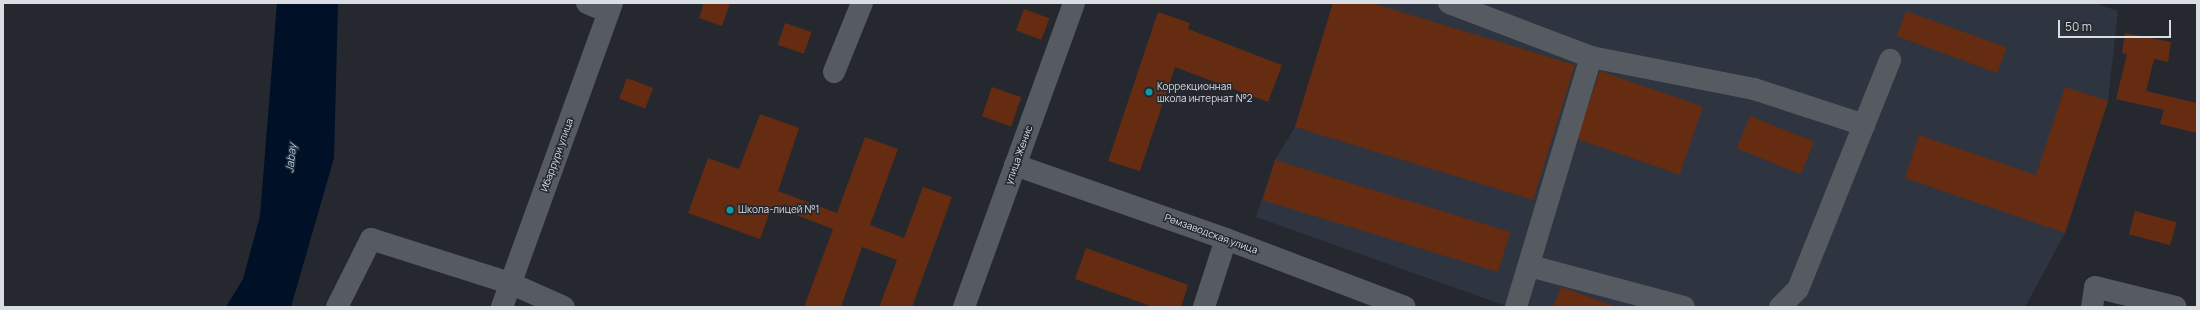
<!DOCTYPE html>
<meta charset="utf-8">
<style>
body{margin:0}
#map{position:relative;width:2200px;height:310px;overflow:hidden;background:#25282f;font-family:Manrope,sans-serif}
div>[style]{position:absolute}
[style*='--x']{left:calc(var(--x)*1px);top:calc(var(--y)*1px);width:calc(var(--w)*1px);rotate:calc(var(--a)*1deg)}
.built>*{inset:0;background:#2e3440}
.water>*{inset:0;background:#001026}
.building>*{inset:0;background:#652c11;transform-origin:0 0}
.minor>*{height:22px;margin:-11px;padding:0 11px;transform-origin:11px;border-radius:11px;background:#565a61}
.dots>*{width:11px;height:11px;translate:-50% -50%;box-sizing:border-box;border:2px solid #25282f;border-radius:50%}
span{translate:-50% -50%;white-space:nowrap;text-align:center;line-height:1.15;-webkit-text-stroke:3px #25282f;paint-order:stroke}
.poi-label{font-size:10px;color:#dadde1}
.left{translate:0 -50%;text-align:left}
.street-label{font-size:10px;color:#dadde1}
.water-label{font-size:11px;color:#a2c9f3;font-style:italic}
.frame{position:absolute;inset:0;border:4px solid #dadde1;pointer-events:none}
.scale{position:absolute;left:2058px;top:20px;width:113px;height:18px;box-sizing:border-box;border:2px solid #dadde1;border-top:0;padding-left:5px;font-size:12px;line-height:14px;white-space:nowrap;color:#dadde1;-webkit-text-stroke:3px #25282f;paint-order:stroke}
</style>
<div id="map">
<div class="built">
<i style="clip-path:polygon(1333px 3px,2094px 3px,2118px 11px,2108px 101px,2065px 233px,2025px 307px,1509px 307px,1256px 217px,1275px 160px,1295px 127px)"></i>
</div>
<div class="water">
<i style="clip-path:polygon(277px 3px,338px 3px,334px 158px,291px 307px,226px 307px,243px 279px,260px 216px)"></i>
</div>
<div class="building">
<i style="clip-path:polygon(704px 3px,730px 3px,722px 26px,699px 18px)"></i>
<i style="clip-path:polygon(1333px 3px,1372px 3px,1575px 65px,1533px 200px,1295px 127px)"></i>
<i style="left:1024px;top:9px;width:27px;height:23px;rotate:20deg"></i>
<i style="left:1906px;top:11px;width:107px;height:27px;rotate:20deg"></i>
<i style="clip-path:polygon(1158px 12px,1190px 23px,1188px 29px,1282px 65px,1268px 102px,1175px 67px,1140px 171px,1108px 161px)"></i>
<i style="left:785px;top:23px;width:28px;height:23px;rotate:19deg"></i>
<i style="clip-path:polygon(2125px 33px,2171px 42px,2168px 62px,2154px 59px,2146px 91px,2197px 103px,2197px 133px,2160px 124px,2164px 110px,2116px 99px,2127px 54px,2122px 53px)"></i>
<i style="left:1600px;top:71px;width:109px;height:72px;rotate:19deg"></i>
<i style="left:627px;top:78px;width:28px;height:22px;rotate:21deg"></i>
<i style="left:992px;top:87px;width:31px;height:31px;rotate:19deg"></i>
<i style="clip-path:polygon(2065px 87px,2108px 101px,2065px 233px,1905px 178px,1919px 135px,2036px 175px)"></i>
<i style="clip-path:polygon(760px 114px,799px 128px,778px 191px,837px 213px,865px 137px,898px 149px,870px 225px,904px 238px,923px 187px,952px 197px,912px 307px,879px 307px,897px 260px,862px 247px,841px 307px,804px 307px,833px 229px,772px 206px,760px 239px,688px 213px,708px 158px,739px 169px)"></i>
<i style="left:1750px;top:116px;width:69px;height:35px;rotate:22deg"></i>
<i style="left:1275px;top:160px;width:246px;height:42px;rotate:17deg"></i>
<i style="left:2135px;top:211px;width:43px;height:24px;rotate:15deg"></i>
<i style="clip-path:polygon(1086px 248px,1188px 285px,1181px 307px,1153px 307px,1075px 279px)"></i>
<i style="clip-path:polygon(1561px 287px,1612px 305px,1612px 307px,1553px 307px)"></i>
</div>
<div class="minor">
<i style="--x:587;--y:3;--w:23;--a:23"></i>
<i style="--x:1449;--y:3;--w:152;--a:20.8"></i>
<i style="--x:1591;--y:57;--w:166;--a:11.1"></i>
<i style="--x:1754;--y:89;--w:116;--a:18.1"></i>
<i style="--x:834;--y:72;--w:74;--a:-67.9"></i>
<i style="--x:1015;--y:165;--w:224;--a:19.3"></i>
<i style="--x:1226;--y:239;--w:191;--a:20.8"></i>
<i style="--x:1530;--y:266;--w:159;--a:14.9"></i>
<i style="--x:337;--y:307;--w:76;--a:-63.4"></i>
<i style="--x:371;--y:239;--w:146;--a:17.6"></i>
<i style="--x:510;--y:283;--w:59;--a:24"></i>
<i style="--x:502;--y:307;--w:323;--a:-70.1"></i>
<i style="--x:964;--y:307;--w:323;--a:-70.1"></i>
<i style="--x:1204;--y:307;--w:71;--a:-72.1"></i>
<i style="--x:1516;--y:307;--w:261;--a:-73.3"></i>
<i style="--x:1780;--y:307;--w:25;--a:-45"></i>
<i style="--x:1798;--y:289;--w:247;--a:-68.1"></i>
<i style="--x:2092;--y:307;--w:20;--a:-81"></i>
<i style="--x:2095;--y:287;--w:83;--a:13.9"></i>
</div>
<div class="dots">
<i style="left:1149px;top:92px;background:#0f9aa8"></i>
<i style="left:730px;top:210px;background:#0f9aa8"></i>
</div>
<div class="poi-label">
<span class="left" style="left:1157px;top:92px">Коррекционная<br>школа интернат №2</span>
<span class="left" style="left:738px;top:210px">Школа-лицей №1</span>
</div>
<div class="street-label">
<span style="left:557px;top:155px;rotate:-70deg">Ибаррури улица</span>
<span style="left:1019px;top:155px;rotate:-70deg">улица Женис</span>
<span style="left:1211px;top:234px;rotate:20deg">Ремзаводская улица</span>
</div>
<div class="water-label">
<span style="left:291px;top:158px;rotate:-84deg">Jabay</span>
</div>
<div class="frame"></div>
<div class="scale">50 m</div>
</div>
